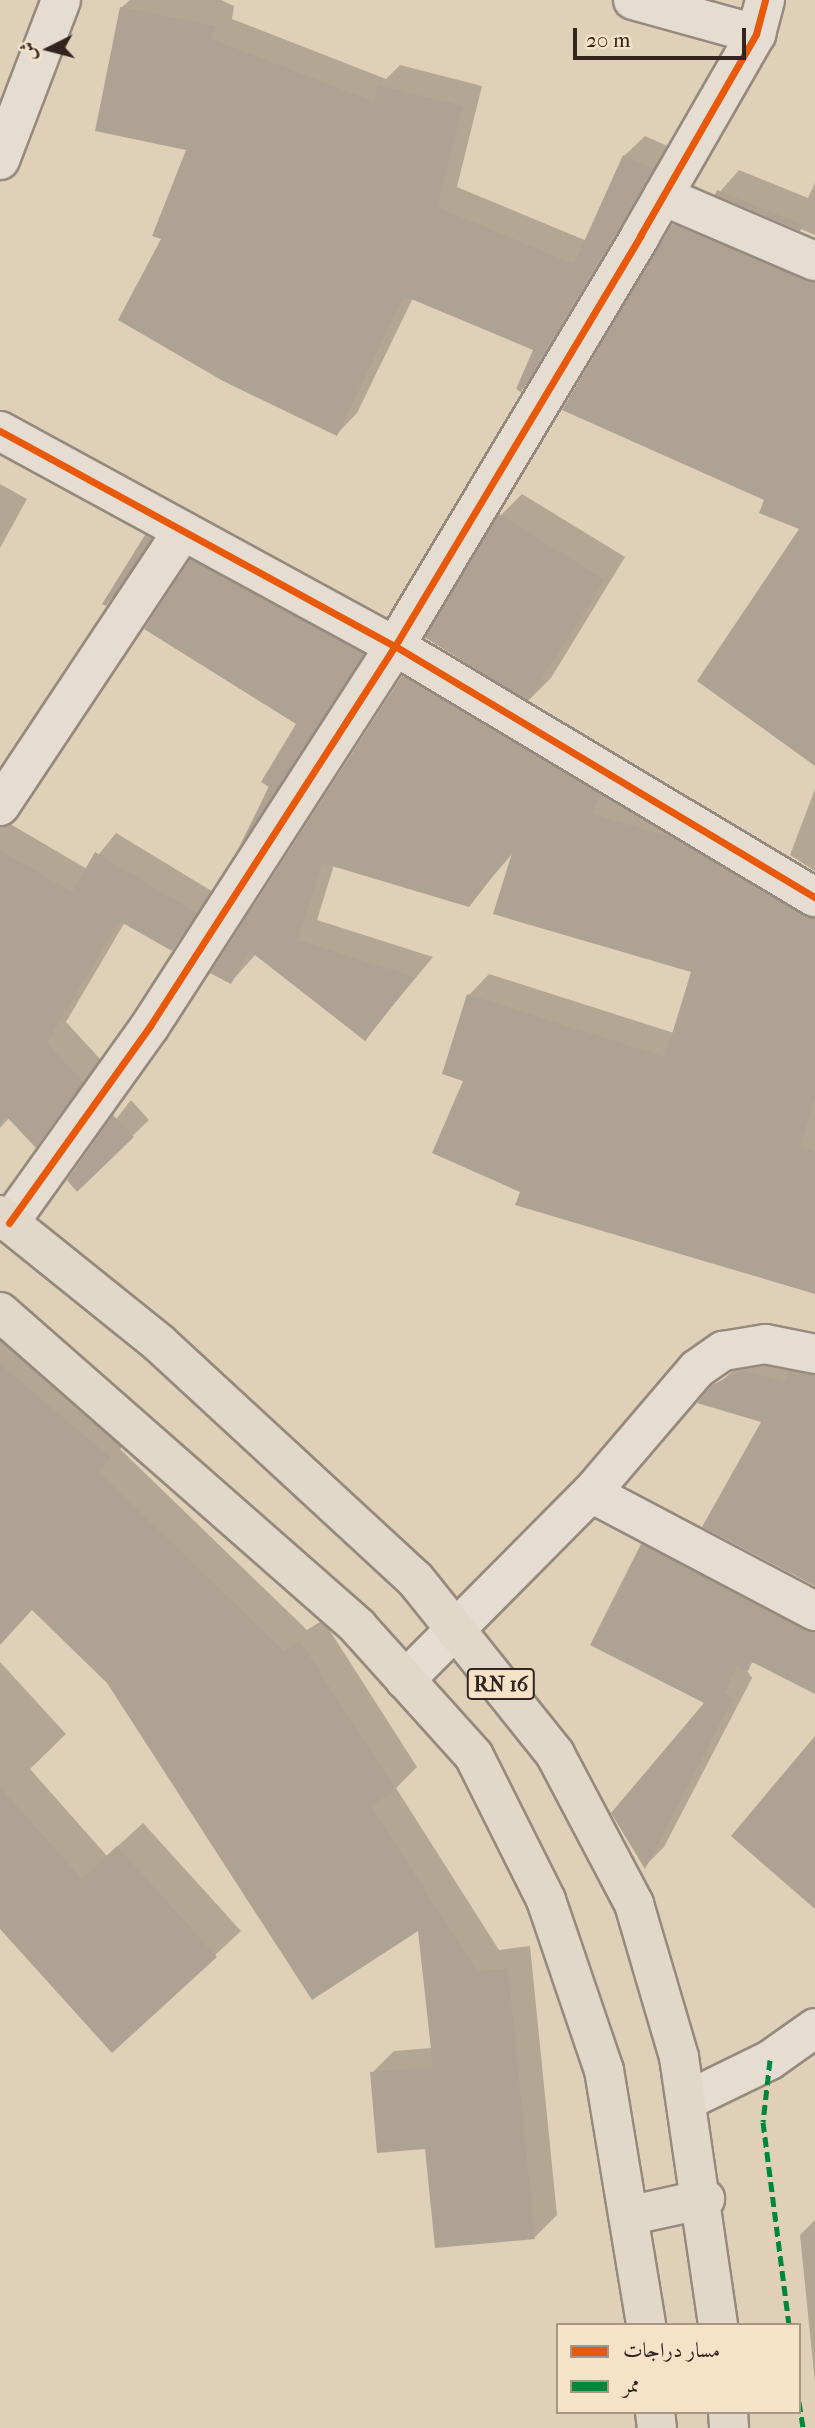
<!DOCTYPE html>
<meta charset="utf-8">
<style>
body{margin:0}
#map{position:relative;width:815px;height:2428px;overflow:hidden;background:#e0d0b8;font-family:"IM FELL French Canon",Amiri,serif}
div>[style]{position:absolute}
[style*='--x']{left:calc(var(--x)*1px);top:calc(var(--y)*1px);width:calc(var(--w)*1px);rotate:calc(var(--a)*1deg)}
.shadow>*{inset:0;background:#0003}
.building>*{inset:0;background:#aea393;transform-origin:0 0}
.roads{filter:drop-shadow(2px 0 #958a7d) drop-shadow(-2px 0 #958a7d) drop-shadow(0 2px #958a7d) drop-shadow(0 -2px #958a7d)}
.street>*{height:38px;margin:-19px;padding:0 19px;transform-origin:19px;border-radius:19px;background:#e5ddd2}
.primary>*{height:38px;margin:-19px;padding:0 19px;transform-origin:19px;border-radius:19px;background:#e1d8ca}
.quiet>*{height:5px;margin-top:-2.5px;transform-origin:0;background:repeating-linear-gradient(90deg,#00873e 0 10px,transparent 0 15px)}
.cycleway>*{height:7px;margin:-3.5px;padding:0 3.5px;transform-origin:3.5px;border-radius:3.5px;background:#e8590c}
span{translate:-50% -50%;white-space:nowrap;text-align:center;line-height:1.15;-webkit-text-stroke:5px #f6e2c6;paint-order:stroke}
.shield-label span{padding:2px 5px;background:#f6e2c6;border:2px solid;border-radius:5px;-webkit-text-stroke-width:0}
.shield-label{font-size:21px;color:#322520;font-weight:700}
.legend{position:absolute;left:556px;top:2323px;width:245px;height:91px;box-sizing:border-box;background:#f6e2c6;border:2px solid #a89684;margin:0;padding:9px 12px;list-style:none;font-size:21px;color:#322520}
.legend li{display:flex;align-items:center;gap:14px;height:35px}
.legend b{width:35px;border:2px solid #a89684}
.north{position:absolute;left:14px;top:14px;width:70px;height:70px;-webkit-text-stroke:5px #f6e2c6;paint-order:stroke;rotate:264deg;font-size:19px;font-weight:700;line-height:28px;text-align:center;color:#322520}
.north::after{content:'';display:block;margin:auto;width:24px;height:32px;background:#322520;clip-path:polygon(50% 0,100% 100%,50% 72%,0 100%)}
.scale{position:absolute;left:573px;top:28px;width:173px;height:32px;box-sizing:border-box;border:4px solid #322520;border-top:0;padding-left:9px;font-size:21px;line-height:24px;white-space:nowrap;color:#322520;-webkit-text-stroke:5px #f6e2c6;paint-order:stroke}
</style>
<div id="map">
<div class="shadow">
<i style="clip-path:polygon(130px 0,221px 0,234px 6px,232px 19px,386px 79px,400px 65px,482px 86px,457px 187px,587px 241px,624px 156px,645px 136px,672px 148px,541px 369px,521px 390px,535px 349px,413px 298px,357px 413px,337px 434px,164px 238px,188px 148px,122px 7px)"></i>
<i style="clip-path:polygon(739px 170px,808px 198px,815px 183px,815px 235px,718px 194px)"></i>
<i style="clip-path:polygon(694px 204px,815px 256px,815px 764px,802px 528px,766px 499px,674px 225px)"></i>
<i style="clip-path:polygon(0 484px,27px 499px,0 548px)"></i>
<i style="clip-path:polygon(522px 494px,625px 557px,551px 678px,530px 699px,427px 638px,501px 515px)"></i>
<i style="clip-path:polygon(168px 514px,128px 583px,106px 604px,146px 536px)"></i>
<i style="clip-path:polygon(212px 540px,383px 633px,244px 840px,298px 723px,192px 561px)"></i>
<i style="clip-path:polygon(424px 656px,815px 890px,815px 1234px,522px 1191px,465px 1079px,469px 995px,489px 974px,674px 1033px,693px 971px,513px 853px,468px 905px,334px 865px,317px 920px,433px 957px,365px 1039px,256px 954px,231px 982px,213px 972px,403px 677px)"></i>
<i style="clip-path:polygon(815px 789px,815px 871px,790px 855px)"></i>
<i style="clip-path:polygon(0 818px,87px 869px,116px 833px,215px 893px,172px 949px,125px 922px,66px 1022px,102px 1061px,36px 1145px,10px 1117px,0 1128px)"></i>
<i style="clip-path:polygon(131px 1100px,149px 1120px,77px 1189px,69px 1180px)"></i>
<i style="clip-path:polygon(0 1324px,132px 1435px,120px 1449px,307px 1630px,323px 1620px,417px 1767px,396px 1788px,499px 1950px,530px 1946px,557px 2215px,535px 2237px,426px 2147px,372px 2073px,394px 2051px,432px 2048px,420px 1928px,109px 1682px,0 1546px)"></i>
<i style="clip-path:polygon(753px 1353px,815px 1364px,815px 1584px,764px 1421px,719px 1383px)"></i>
<i style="clip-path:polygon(662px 1525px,815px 1605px,815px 1692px,755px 1661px,745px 1668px,752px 1678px,664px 1847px,645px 1866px,707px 1703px,642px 1545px)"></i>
<i style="clip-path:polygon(0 1662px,66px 1734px,30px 1769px,107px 1856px,143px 1823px,241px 1931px,112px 2051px,0 1926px)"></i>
<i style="clip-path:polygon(815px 2220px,815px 2383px,800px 2235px)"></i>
</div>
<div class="building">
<i style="clip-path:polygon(120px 7px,215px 26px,212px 39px,374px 102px,378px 85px,463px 106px,437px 207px,574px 264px,623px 155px,653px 169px,521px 392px,516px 389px,533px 350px,404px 296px,337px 436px,223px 381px,118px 320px,161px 239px,152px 236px,186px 150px,95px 131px)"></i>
<i style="clip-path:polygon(717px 190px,803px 225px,800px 231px,715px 195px)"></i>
<i style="clip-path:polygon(672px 224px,815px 282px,815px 766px,697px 681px,799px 529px,759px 513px,764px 500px,562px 410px)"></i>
<i style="left:499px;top:514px;width:124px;height:144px;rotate:32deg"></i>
<i style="clip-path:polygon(145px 535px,152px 538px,106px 606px,102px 604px)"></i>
<i style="clip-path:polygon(190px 559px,364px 654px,238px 849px,269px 787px,261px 782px,296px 724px,144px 629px)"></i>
<i style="clip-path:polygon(402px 676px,601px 794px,592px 814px,674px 838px,815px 919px,815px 1098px,800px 1147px,815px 1152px,815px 1294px,515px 1205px,520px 1192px,432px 1153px,463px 1081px,442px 1074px,467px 994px,665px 1057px,691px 972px,493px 914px,513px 850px,469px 907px,322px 863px,298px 940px,415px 977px,365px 1041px,250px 951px,231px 984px,210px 973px)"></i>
<i style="clip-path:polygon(0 850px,72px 892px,95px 852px,197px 913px,172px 951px,119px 921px,47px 1043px,83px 1082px,36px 1148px,5px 1115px,0 1124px)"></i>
<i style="clip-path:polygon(113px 1115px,134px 1137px,77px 1192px,67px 1180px)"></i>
<i style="clip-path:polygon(0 1364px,111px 1458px,99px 1472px,284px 1651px,300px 1641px,396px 1790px,371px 1806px,477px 1971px,508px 1968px,535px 2239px,435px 2248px,425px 2149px,377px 2153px,370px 2072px,433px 2067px,418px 1931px,312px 2000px,107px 1683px,32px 1610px,0 1645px)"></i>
<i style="clip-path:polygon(743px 1370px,784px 1382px,790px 1371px,815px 1375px,815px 1586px,702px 1527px,761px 1422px,697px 1403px,712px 1385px)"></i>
<i style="clip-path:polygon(641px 1544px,815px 1633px,815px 1694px,752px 1662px,748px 1671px,737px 1667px,724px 1693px,733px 1699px,645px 1869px,611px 1813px,704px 1703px,590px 1645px)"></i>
<i style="clip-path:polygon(815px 1736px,815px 1909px,731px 1836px)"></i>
<i style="clip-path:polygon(0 1787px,82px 1879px,117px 1846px,217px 1957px,112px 2053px,0 1929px)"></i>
</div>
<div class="roads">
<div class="street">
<i style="--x:633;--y:0;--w:128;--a:15.5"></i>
<i style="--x:0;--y:160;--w:171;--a:-69.1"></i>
<i style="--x:663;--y:196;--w:165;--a:23.2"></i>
<i style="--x:0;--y:431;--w:450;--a:28.6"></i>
<i style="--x:395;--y:646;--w:489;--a:30.9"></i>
<i style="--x:0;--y:806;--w:330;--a:-56.4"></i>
<i style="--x:9;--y:1223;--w:242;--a:-54.4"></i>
<i style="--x:150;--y:1026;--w:452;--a:-57.2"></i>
<i style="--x:395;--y:646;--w:478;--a:-59.1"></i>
<i style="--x:640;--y:236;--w:233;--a:-60.1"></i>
<i style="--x:756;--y:34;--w:35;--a:-75"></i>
<i style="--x:591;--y:1493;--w:253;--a:27.8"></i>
<i style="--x:405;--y:1680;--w:264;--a:-45.2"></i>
<i style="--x:591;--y:1493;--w:163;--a:-49.5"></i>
<i style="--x:697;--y:1369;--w:32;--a:-35"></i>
<i style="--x:723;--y:1351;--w:43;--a:-9.5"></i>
<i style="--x:765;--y:1344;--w:51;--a:11.3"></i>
<i style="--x:688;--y:2100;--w:91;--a:-26"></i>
<i style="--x:770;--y:2060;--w:55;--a:-35.4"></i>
</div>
<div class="primary">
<i style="--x:0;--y:1215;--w:204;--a:38.8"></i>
<i style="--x:159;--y:1343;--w:348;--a:42.7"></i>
<i style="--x:415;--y:1579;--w:224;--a:51.3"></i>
<i style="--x:555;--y:1754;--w:170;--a:62.2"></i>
<i style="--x:634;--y:1904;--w:159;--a:73.6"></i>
<i style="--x:679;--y:2057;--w:271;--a:81.7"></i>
<i style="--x:0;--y:1312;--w:477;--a:41.3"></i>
<i style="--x:358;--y:1627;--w:173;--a:48"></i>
<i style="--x:474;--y:1756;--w:161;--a:63.4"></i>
<i style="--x:546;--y:1900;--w:180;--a:71.2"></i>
<i style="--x:604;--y:2070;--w:258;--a:80.6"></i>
<i style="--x:632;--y:2215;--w:75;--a:-12.4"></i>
<i style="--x:655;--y:2412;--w:16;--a:83"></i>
<i style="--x:728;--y:2412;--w:16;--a:86"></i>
</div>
</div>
<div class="quiet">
<i style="--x:770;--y:2060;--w:62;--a:96.4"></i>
<i style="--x:763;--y:2122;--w:205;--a:82.7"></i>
<i style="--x:799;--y:2402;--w:26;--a:81"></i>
</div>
<div class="cycleway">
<i style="--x:0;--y:431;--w:450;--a:28.6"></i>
<i style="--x:395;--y:646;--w:489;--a:30.9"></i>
<i style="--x:9;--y:1223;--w:242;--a:-54.4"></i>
<i style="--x:150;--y:1026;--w:452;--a:-57.2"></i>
<i style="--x:395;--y:646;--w:478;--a:-59.1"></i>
<i style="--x:640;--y:236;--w:233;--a:-60.1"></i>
<i style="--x:756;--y:34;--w:35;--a:-75"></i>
</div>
<div class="shield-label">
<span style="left:501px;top:1684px">RN 16</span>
</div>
<ul class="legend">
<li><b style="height:9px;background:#e8590c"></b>مسار دراجات</li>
<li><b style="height:9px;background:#00873e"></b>ممر</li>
</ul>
<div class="north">ش</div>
<div class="scale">20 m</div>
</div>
